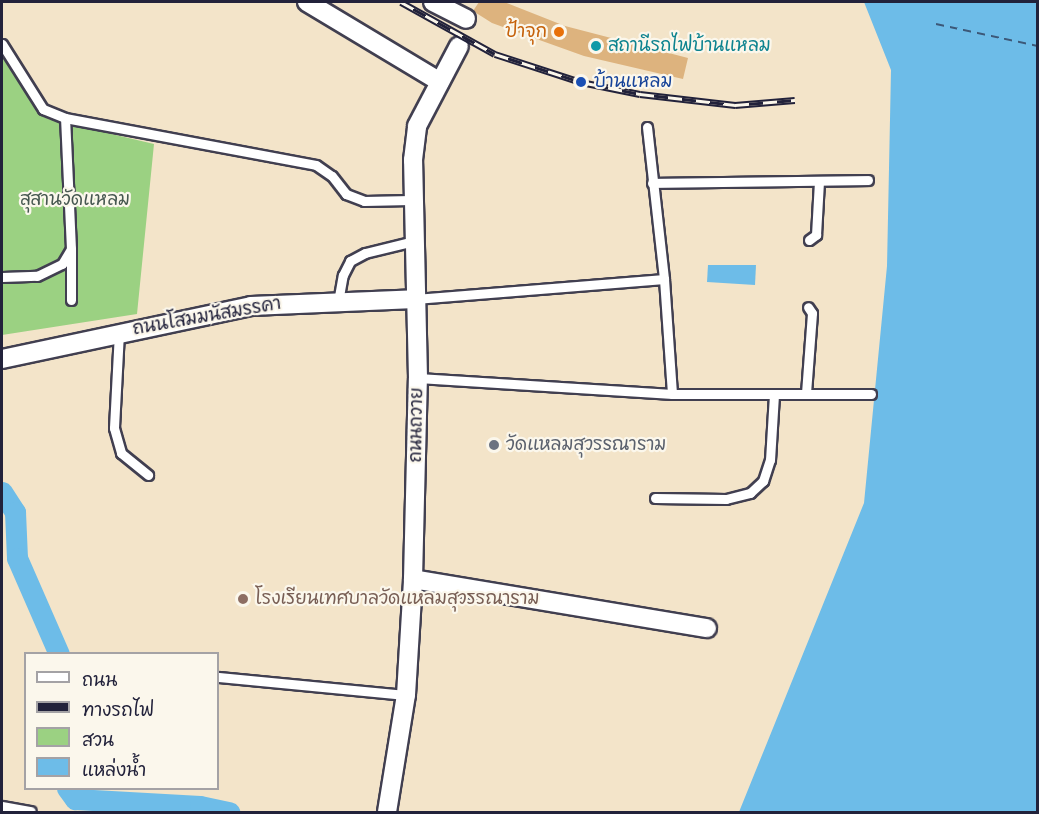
<!DOCTYPE html>
<meta charset="utf-8">
<style>
body{margin:0}
#map{position:relative;width:1039px;height:814px;overflow:hidden;background:#f3e4c9;font-family:"Comic Neue","Playpen Sans Thai",sans-serif}
div>[style]{position:absolute}
[style*='--x']{left:calc(var(--x)*1px);top:calc(var(--y)*1px);width:calc(var(--w)*1px);rotate:calc(var(--a)*1deg)}
.green>*{inset:0;background:#9bd182}
.water>*{inset:0;background:#6dbce8}
.canal>*{height:21px;margin:-10.5px;padding:0 10.5px;transform-origin:10.5px;border-radius:10.5px;background:#6dbce8}
.ferry>*{height:1.5px;margin-top:-0.75px;transform-origin:0;background:repeating-linear-gradient(90deg,#3c5878 0 8px,transparent 0 14px)}
.building>*{inset:0;background:#ddb37e}
.roads{filter:drop-shadow(2px 0 #413f50) drop-shadow(-2px 0 #413f50) drop-shadow(0 2px #413f50) drop-shadow(0 -2px #413f50)}
.service>*{height:9px;margin:-4.5px;padding:0 4.5px;transform-origin:4.5px;border-radius:4.5px;background:#fff}
.minor>*{height:18px;margin:-9px;padding:0 9px;transform-origin:9px;border-radius:9px;background:#fff}
.rail>*{height:7px;margin-top:-3.5px;transform-origin:0;background:repeating-linear-gradient(90deg,#fbf7ec 0 14px,#22223b 0 28px);box-sizing:border-box;border-block:2px solid #22223b}
.dots>*{width:16px;height:16px;translate:-50% -50%;box-sizing:border-box;border:3px solid #fbf7ec;border-radius:50%}
span{translate:-50% -50%;white-space:nowrap;text-align:center;line-height:1.15;-webkit-text-stroke:4.5px #fbf7ec;paint-order:stroke}
.food-label{font-size:18px;color:#c56008}
.right{translate:-100% -50%;text-align:right}
.culture-label{font-size:18px;color:#0d838f}
.left{translate:0 -50%;text-align:left}
.transit-label{font-size:18px;color:#164399}
.park-label{font-size:18px;color:#465750}
.street-label{font-size:18px;color:#22223b}
.worship-label{font-size:18px;color:#5b616d}
.education-label{font-size:18px;color:#785e54}
.frame{position:absolute;inset:0;border:3px solid #22223b;pointer-events:none}
.legend{position:absolute;left:24px;top:652px;width:195px;height:138px;box-sizing:border-box;background:#fbf7ec;border:2px solid #a4a2a5;margin:0;padding:8px 10px;list-style:none;font-size:18px;color:#22223b}
.legend li{display:flex;align-items:center;gap:12px;height:30px}
.legend b{width:30px;border:2px solid #a4a2a5}
</style>
<div id="map">
<div class="green">
<i style="clip-path:polygon(2px 55px,48px 119px,154px 144px,137px 314px,2px 335px)"></i>
</div>
<div class="water">
<i style="clip-path:polygon(864px 2px,1037px 2px,1037px 812px,739px 812px,864px 503px,887px 266px,891px 70px)"></i>
<i style="clip-path:polygon(708px 265px,756px 265px,755px 285px,707px 282px)"></i>
</div>
<div class="canal">
<i style="--x:2;--y:492;--w:24;--a:57"></i>
<i style="--x:15;--y:512;--w:46;--a:87.5"></i>
<i style="--x:17;--y:558;--w:105;--a:66.4"></i>
<i style="--x:67;--y:788;--w:14;--a:54"></i>
<i style="--x:75;--y:799;--w:125;--a:3.2"></i>
<i style="--x:200;--y:806;--w:30;--a:12"></i>
</div>
<div class="ferry">
<i style="--x:936;--y:24;--w:104;--a:12.2"></i>
</div>
<div class="building">
<i style="clip-path:polygon(479px 2px,504px 2px,565px 26px,688px 58px,683px 79px,584px 56px,492px 23px,473px 11px)"></i>
</div>
<div class="roads">
<div class="service">
<i style="--x:2;--y:44;--w:77;--a:57.8"></i>
<i style="--x:43;--y:109;--w:24;--a:22"></i>
<i style="--x:65;--y:118;--w:255;--a:10.6"></i>
<i style="--x:316;--y:165;--w:19;--a:35"></i>
<i style="--x:332;--y:176;--w:23;--a:52"></i>
<i style="--x:346;--y:194;--w:19;--a:21"></i>
<i style="--x:364;--y:201;--w:47;--a:-1.2"></i>
<i style="--x:647;--y:127;--w:153;--a:83.6"></i>
<i style="--x:664;--y:279;--w:115;--a:86"></i>
<i style="--x:672;--y:394;--w:199;--a:0"></i>
<i style="--x:652;--y:183;--w:216;--a:-0.8"></i>
<i style="--x:809;--y:240;--w:9;--a:-36"></i>
<i style="--x:816;--y:235;--w:53;--a:-86.8"></i>
<i style="--x:2;--y:277;--w:35;--a:-2"></i>
<i style="--x:37;--y:276;--w:28;--a:-26"></i>
<i style="--x:62;--y:264;--w:17;--a:-59"></i>
<i style="--x:71;--y:249;--w:131;--a:-92.6"></i>
<i style="--x:415;--y:299;--w:250;--a:-4.6"></i>
<i style="--x:71;--y:300;--w:51;--a:-90"></i>
<i style="--x:338;--y:302;--w:27;--a:-80"></i>
<i style="--x:343;--y:275;--w:16;--a:-63"></i>
<i style="--x:350;--y:261;--w:17;--a:-28"></i>
<i style="--x:365;--y:253;--w:50;--a:-13.8"></i>
<i style="--x:119;--y:332;--w:96;--a:93"></i>
<i style="--x:114;--y:428;--w:26;--a:74"></i>
<i style="--x:121;--y:453;--w:35;--a:39"></i>
<i style="--x:418;--y:378;--w:255;--a:3.6"></i>
<i style="--x:806;--y:393;--w:80;--a:-85.7"></i>
<i style="--x:812;--y:313;--w:7;--a:-124"></i>
<i style="--x:655;--y:498;--w:71;--a:0.8"></i>
<i style="--x:726;--y:499;--w:25;--a:-14"></i>
<i style="--x:750;--y:493;--w:18;--a:-43"></i>
<i style="--x:763;--y:481;--w:22;--a:-72"></i>
<i style="--x:770;--y:460;--w:65;--a:-86.5"></i>
<i style="--x:218;--y:677;--w:189;--a:5.5"></i>
<i style="--x:2;--y:806;--w:29;--a:10"></i>
</div>
<div class="minor">
<i style="--x:307;--y:2;--w:155;--a:31"></i>
<i style="--x:433;--y:2;--w:37;--a:27"></i>
<i style="--x:2;--y:359;--w:255;--a:-12"></i>
<i style="--x:251;--y:306;--w:164;--a:-2.4"></i>
<i style="--x:413;--y:579;--w:298;--a:9.5"></i>
<i style="--x:387;--y:812;--w:119;--a:-80.8"></i>
<i style="--x:406;--y:695;--w:116;--a:-86.5"></i>
<i style="--x:413;--y:579;--w:201;--a:-88.6"></i>
<i style="--x:418;--y:378;--w:218;--a:-91.3"></i>
<i style="--x:413;--y:160;--w:34;--a:-83"></i>
<i style="--x:417;--y:126;--w:90;--a:-62.3"></i>
</div>
</div>
<div class="rail">
<i style="--x:401;--y:2;--w:107;--a:29"></i>
<i style="--x:495;--y:54;--w:90;--a:18"></i>
<i style="--x:581;--y:82;--w:60;--a:11.5"></i>
<i style="--x:640;--y:94;--w:96;--a:6.6"></i>
<i style="--x:735;--y:105;--w:60;--a:-4.8"></i>
</div>
<div class="dots">
<i style="left:559px;top:32px;background:#e8710a"></i>
<i style="left:596px;top:46px;background:#0f9aa8"></i>
<i style="left:581px;top:82px;background:#1a4fb4"></i>
<i style="left:494px;top:445px;background:#6b7280"></i>
<i style="left:243px;top:599px;background:#8d6e63"></i>
</div>
<div class="food-label">
<span class="right" style="left:547px;top:32px">ป้าจุก</span>
</div>
<div class="culture-label">
<span class="left" style="left:608px;top:46px">สถานีรถไฟบ้านแหลม</span>
</div>
<div class="transit-label">
<span class="left" style="left:594px;top:82px">บ้านแหลม</span>
</div>
<div class="park-label">
<span style="left:75px;top:200px">สุสานวัดแหลม</span>
</div>
<div class="street-label">
<span style="left:207px;top:317px;rotate:-10deg">ถนนโสมมนัสมรรคา</span>
<span style="left:417px;top:425px;rotate:-89deg">ถนนถวาย</span>
</div>
<div class="worship-label">
<span class="left" style="left:506px;top:445px">วัดแหลมสุวรรณาราม</span>
</div>
<div class="education-label">
<span class="left" style="left:255px;top:599px">โรงเรียนเทศบาลวัดแหลมสุวรรณาราม</span>
</div>
<div class="frame"></div>
<ul class="legend">
<li><b style="height:8px;background:#fff"></b>ถนน</li>
<li><b style="height:8px;background:#22223b"></b>ทางรถไฟ</li>
<li><b style="height:16px;background:#9bd182"></b>สวน</li>
<li><b style="height:16px;background:#6dbce8"></b>แหล่งน้ำ</li>
</ul>
</div>
